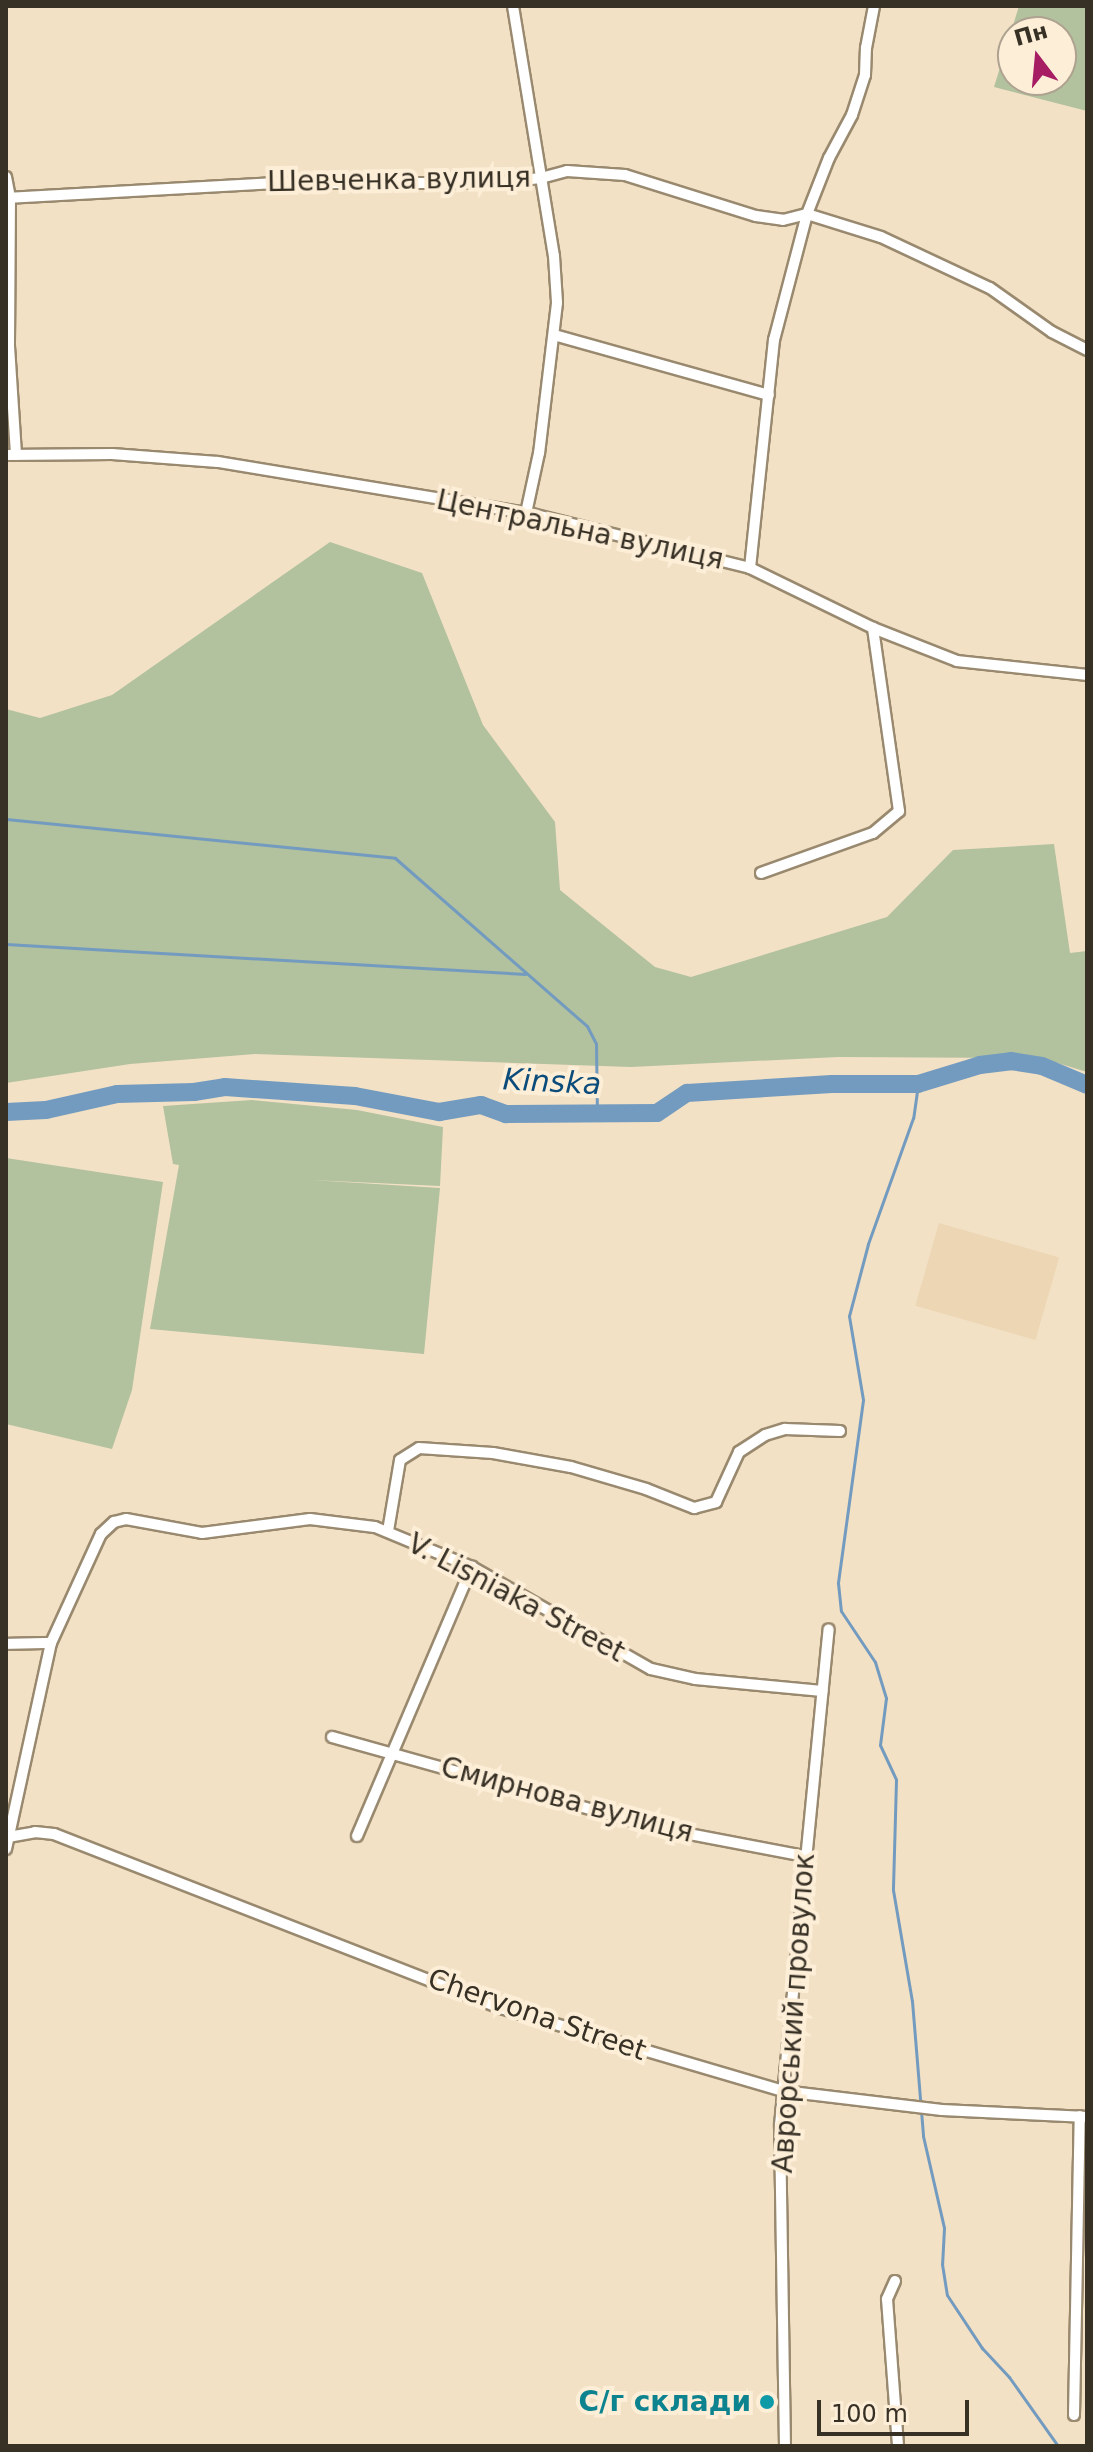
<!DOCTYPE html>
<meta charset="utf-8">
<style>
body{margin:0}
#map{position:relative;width:1093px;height:2452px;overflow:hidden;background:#f3e1c5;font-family:"DejaVu Sans",sans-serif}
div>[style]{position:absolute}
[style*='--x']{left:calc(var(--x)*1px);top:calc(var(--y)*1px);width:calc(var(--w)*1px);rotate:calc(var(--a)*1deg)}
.built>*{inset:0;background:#ecd6b4;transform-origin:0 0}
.green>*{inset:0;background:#b2c19e}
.stream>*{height:3px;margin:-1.5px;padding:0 1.5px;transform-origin:1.5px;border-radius:1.5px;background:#739bbf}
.river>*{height:18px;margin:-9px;padding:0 9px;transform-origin:9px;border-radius:9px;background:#739bbf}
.roads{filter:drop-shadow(2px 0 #99896f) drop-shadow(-2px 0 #99896f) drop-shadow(0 2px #99896f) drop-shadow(0 -2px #99896f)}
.street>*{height:10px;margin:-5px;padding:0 5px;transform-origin:5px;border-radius:5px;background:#fff}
.dots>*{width:22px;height:22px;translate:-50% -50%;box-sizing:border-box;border:4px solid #fdeed8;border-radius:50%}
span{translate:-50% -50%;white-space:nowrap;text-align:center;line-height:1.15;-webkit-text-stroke:8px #fdeed8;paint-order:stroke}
.street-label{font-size:28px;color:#373025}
.culture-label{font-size:28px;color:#0d838f;font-weight:700}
.right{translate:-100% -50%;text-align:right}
.water-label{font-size:30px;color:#0c4c7b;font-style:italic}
.frame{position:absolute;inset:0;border:8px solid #373025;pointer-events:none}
.north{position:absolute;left:997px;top:16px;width:80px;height:80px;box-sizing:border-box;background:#fdeed8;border:2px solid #aea290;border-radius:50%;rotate:344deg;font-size:22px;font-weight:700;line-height:32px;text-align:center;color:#373025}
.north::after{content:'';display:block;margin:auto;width:28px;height:36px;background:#a71d63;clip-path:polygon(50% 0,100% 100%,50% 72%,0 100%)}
.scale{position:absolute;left:817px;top:2400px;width:152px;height:36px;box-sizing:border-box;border:4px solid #373025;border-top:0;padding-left:10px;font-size:24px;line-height:28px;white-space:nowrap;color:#373025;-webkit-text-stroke:6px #fdeed8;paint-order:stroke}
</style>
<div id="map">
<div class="built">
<i style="left:939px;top:1223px;width:125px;height:86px;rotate:16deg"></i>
</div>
<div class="green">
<i style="clip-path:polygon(evenodd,1019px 6px,1087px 6px,1087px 111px,994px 87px,1019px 6px,1013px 32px,1061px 32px,1061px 80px,1013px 80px,1013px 32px)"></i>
<i style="clip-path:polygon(330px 542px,422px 573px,483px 725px,555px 822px,560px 890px,655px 967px,691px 977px,887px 917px,953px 850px,1054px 844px,1070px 953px,1087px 951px,1087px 1072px,1041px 1058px,838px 1057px,631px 1067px,255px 1054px,130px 1064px,6px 1083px,6px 709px,40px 718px,112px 695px)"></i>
<i style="clip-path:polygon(252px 1100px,357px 1110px,443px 1127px,440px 1186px,311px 1180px,440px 1188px,424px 1354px,150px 1329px,179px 1165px,173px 1164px,163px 1106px)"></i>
<i style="clip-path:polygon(6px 1158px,163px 1182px,132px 1390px,112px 1449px,6px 1424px)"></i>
</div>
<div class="stream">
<i style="--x:6;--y:819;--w:391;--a:5.7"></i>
<i style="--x:395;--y:858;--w:255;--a:41.2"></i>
<i style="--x:587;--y:1026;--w:20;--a:63"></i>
<i style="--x:596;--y:1044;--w:68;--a:89.2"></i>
<i style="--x:6;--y:944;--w:520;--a:3.31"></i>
<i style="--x:918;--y:1084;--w:34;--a:98"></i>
<i style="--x:913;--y:1118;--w:134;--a:109.7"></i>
<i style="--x:868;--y:1244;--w:74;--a:104.8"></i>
<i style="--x:849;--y:1316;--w:85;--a:80.5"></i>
<i style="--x:863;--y:1400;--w:185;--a:97.8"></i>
<i style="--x:838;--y:1583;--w:28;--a:84"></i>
<i style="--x:841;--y:1611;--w:61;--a:56.3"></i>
<i style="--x:875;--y:1662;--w:38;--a:73"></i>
<i style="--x:886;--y:1698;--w:47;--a:97.3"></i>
<i style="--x:880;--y:1745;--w:38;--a:65"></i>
<i style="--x:896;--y:1780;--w:110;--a:91.6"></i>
<i style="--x:893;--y:1890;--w:113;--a:80.3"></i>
<i style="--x:912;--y:2001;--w:135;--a:85.3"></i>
<i style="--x:923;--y:2136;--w:94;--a:77.1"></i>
<i style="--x:944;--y:2228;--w:36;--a:93"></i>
<i style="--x:942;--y:2264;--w:31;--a:81"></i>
<i style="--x:947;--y:2295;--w:64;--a:56.6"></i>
<i style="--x:982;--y:2348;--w:40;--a:47"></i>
<i style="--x:1009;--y:2377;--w:85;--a:54.6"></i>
</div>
<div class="river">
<i style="--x:6;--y:1112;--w:40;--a:-2.9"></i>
<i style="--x:46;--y:1110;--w:73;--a:-12.7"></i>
<i style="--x:117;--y:1094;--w:77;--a:-1.5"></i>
<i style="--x:194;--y:1092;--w:31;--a:-9"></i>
<i style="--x:225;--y:1087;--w:130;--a:4"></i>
<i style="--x:355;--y:1096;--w:86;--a:10.8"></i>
<i style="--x:439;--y:1112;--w:43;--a:-9.5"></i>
<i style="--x:481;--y:1105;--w:27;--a:20"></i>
<i style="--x:506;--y:1114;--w:151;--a:-0.4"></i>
<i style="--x:657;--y:1113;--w:36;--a:-34"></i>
<i style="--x:687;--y:1093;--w:145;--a:-3.6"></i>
<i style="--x:832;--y:1084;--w:86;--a:0"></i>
<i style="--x:918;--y:1084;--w:65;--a:-17"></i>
<i style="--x:980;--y:1065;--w:31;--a:-7"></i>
<i style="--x:1011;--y:1061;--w:31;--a:9"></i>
<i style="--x:1042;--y:1066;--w:49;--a:22.9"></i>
</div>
<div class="roads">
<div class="street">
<i style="--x:513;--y:6;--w:253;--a:80.7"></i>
<i style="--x:554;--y:256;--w:47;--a:86.3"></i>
<i style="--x:557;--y:303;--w:151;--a:96.8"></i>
<i style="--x:539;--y:453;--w:61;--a:102.2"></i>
<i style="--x:6;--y:177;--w:21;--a:79"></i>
<i style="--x:10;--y:198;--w:148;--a:90.4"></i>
<i style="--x:9;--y:346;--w:109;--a:86.3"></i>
<i style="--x:6;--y:198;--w:266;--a:-3.2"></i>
<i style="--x:272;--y:183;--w:221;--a:0"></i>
<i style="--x:493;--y:183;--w:48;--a:-5.9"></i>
<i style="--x:541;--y:178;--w:27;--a:-15"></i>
<i style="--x:567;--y:171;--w:58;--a:3.9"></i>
<i style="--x:625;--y:175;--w:137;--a:17.4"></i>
<i style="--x:756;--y:216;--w:27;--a:8"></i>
<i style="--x:783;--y:220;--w:25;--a:-14"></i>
<i style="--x:807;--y:214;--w:77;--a:17.3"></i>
<i style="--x:881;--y:237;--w:120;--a:25.1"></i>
<i style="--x:990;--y:288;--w:76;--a:35.4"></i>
<i style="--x:1052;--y:332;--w:39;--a:27"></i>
<i style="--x:554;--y:335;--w:223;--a:15.6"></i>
<i style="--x:6;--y:455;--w:106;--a:-0.5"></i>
<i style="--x:112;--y:454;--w:106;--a:4.3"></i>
<i style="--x:218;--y:462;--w:318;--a:9.4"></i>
<i style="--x:532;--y:514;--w:225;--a:13.9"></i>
<i style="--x:750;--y:568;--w:137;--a:26"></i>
<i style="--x:873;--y:628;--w:90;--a:21.4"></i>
<i style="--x:957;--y:661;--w:131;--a:6.1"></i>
<i style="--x:750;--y:568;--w:229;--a:-84"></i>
<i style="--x:774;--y:340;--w:130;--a:-75.3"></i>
<i style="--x:807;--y:214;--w:60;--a:-68.6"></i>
<i style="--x:829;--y:158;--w:49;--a:-61.9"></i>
<i style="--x:852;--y:115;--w:42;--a:-72"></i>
<i style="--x:865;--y:75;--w:27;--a:-88"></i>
<i style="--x:866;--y:48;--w:43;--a:-79.2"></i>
<i style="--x:761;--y:873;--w:119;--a:-19.7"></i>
<i style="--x:873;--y:833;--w:34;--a:-40"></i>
<i style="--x:899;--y:811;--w:185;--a:-98.1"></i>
<i style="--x:388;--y:1531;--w:72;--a:-80.4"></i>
<i style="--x:400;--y:1460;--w:22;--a:-32"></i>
<i style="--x:419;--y:1448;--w:74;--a:3.9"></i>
<i style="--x:493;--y:1453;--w:79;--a:10.2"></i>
<i style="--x:571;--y:1467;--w:78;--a:16.3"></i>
<i style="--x:646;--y:1489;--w:52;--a:21.6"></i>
<i style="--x:694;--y:1508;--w:23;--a:-15"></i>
<i style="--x:716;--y:1502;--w:55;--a:-65.3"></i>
<i style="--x:739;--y:1452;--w:31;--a:-33"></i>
<i style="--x:765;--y:1435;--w:21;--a:-17"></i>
<i style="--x:785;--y:1429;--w:55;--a:2.1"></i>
<i style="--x:6;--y:1644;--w:45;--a:-1.3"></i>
<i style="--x:332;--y:1737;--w:338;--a:15.6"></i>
<i style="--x:658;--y:1828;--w:150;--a:10.8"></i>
<i style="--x:357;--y:1836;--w:293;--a:-66.9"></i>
<i style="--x:8;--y:1837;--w:27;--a:-10"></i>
<i style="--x:35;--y:1832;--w:19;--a:6"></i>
<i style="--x:54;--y:1834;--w:480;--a:21.3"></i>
<i style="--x:501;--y:2008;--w:294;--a:16.4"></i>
<i style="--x:783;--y:2091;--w:160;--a:6.8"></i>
<i style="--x:942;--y:2110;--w:145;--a:2.8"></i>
<i style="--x:6;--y:1849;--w:211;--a:-77.7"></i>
<i style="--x:51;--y:1643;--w:120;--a:-65.4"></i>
<i style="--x:101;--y:1534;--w:18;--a:-43"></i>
<i style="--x:114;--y:1522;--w:12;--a:-14"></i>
<i style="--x:126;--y:1519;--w:77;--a:10.4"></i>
<i style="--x:202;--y:1533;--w:109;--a:-7.4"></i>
<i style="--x:310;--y:1519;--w:65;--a:7"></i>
<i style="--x:375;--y:1527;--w:105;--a:22.4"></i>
<i style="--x:472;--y:1567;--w:206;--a:29.7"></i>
<i style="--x:651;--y:1669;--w:45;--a:12.8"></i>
<i style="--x:695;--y:1679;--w:128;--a:5.4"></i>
<i style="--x:895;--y:2281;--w:20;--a:114"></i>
<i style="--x:887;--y:2299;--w:147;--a:85.7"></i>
<i style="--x:1074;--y:2415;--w:299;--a:-88.9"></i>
<i style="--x:785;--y:2446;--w:321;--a:-90.9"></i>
<i style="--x:780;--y:2125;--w:498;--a:-84.4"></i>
</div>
</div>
<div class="dots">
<i style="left:767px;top:2402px;background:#0f9aa8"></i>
</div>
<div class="street-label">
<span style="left:399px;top:180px;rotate:-1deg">Шевченка вулиця</span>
<span style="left:580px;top:530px;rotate:12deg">Центральна вулиця</span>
<span style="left:516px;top:1598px;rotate:28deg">V. Lisniaka Street</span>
<span style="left:567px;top:1800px;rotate:15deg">Смирнова вулиця</span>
<span style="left:794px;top:2013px;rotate:-86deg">Аврорський провулок</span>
<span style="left:537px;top:2015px;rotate:19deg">Chervona Street</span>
</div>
<div class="culture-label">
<span class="right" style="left:751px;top:2402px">С/г склади</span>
</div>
<div class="water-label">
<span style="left:552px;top:1082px;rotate:3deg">Kinska</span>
</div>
<div class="frame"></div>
<div class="north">Пн</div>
<div class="scale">100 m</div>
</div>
